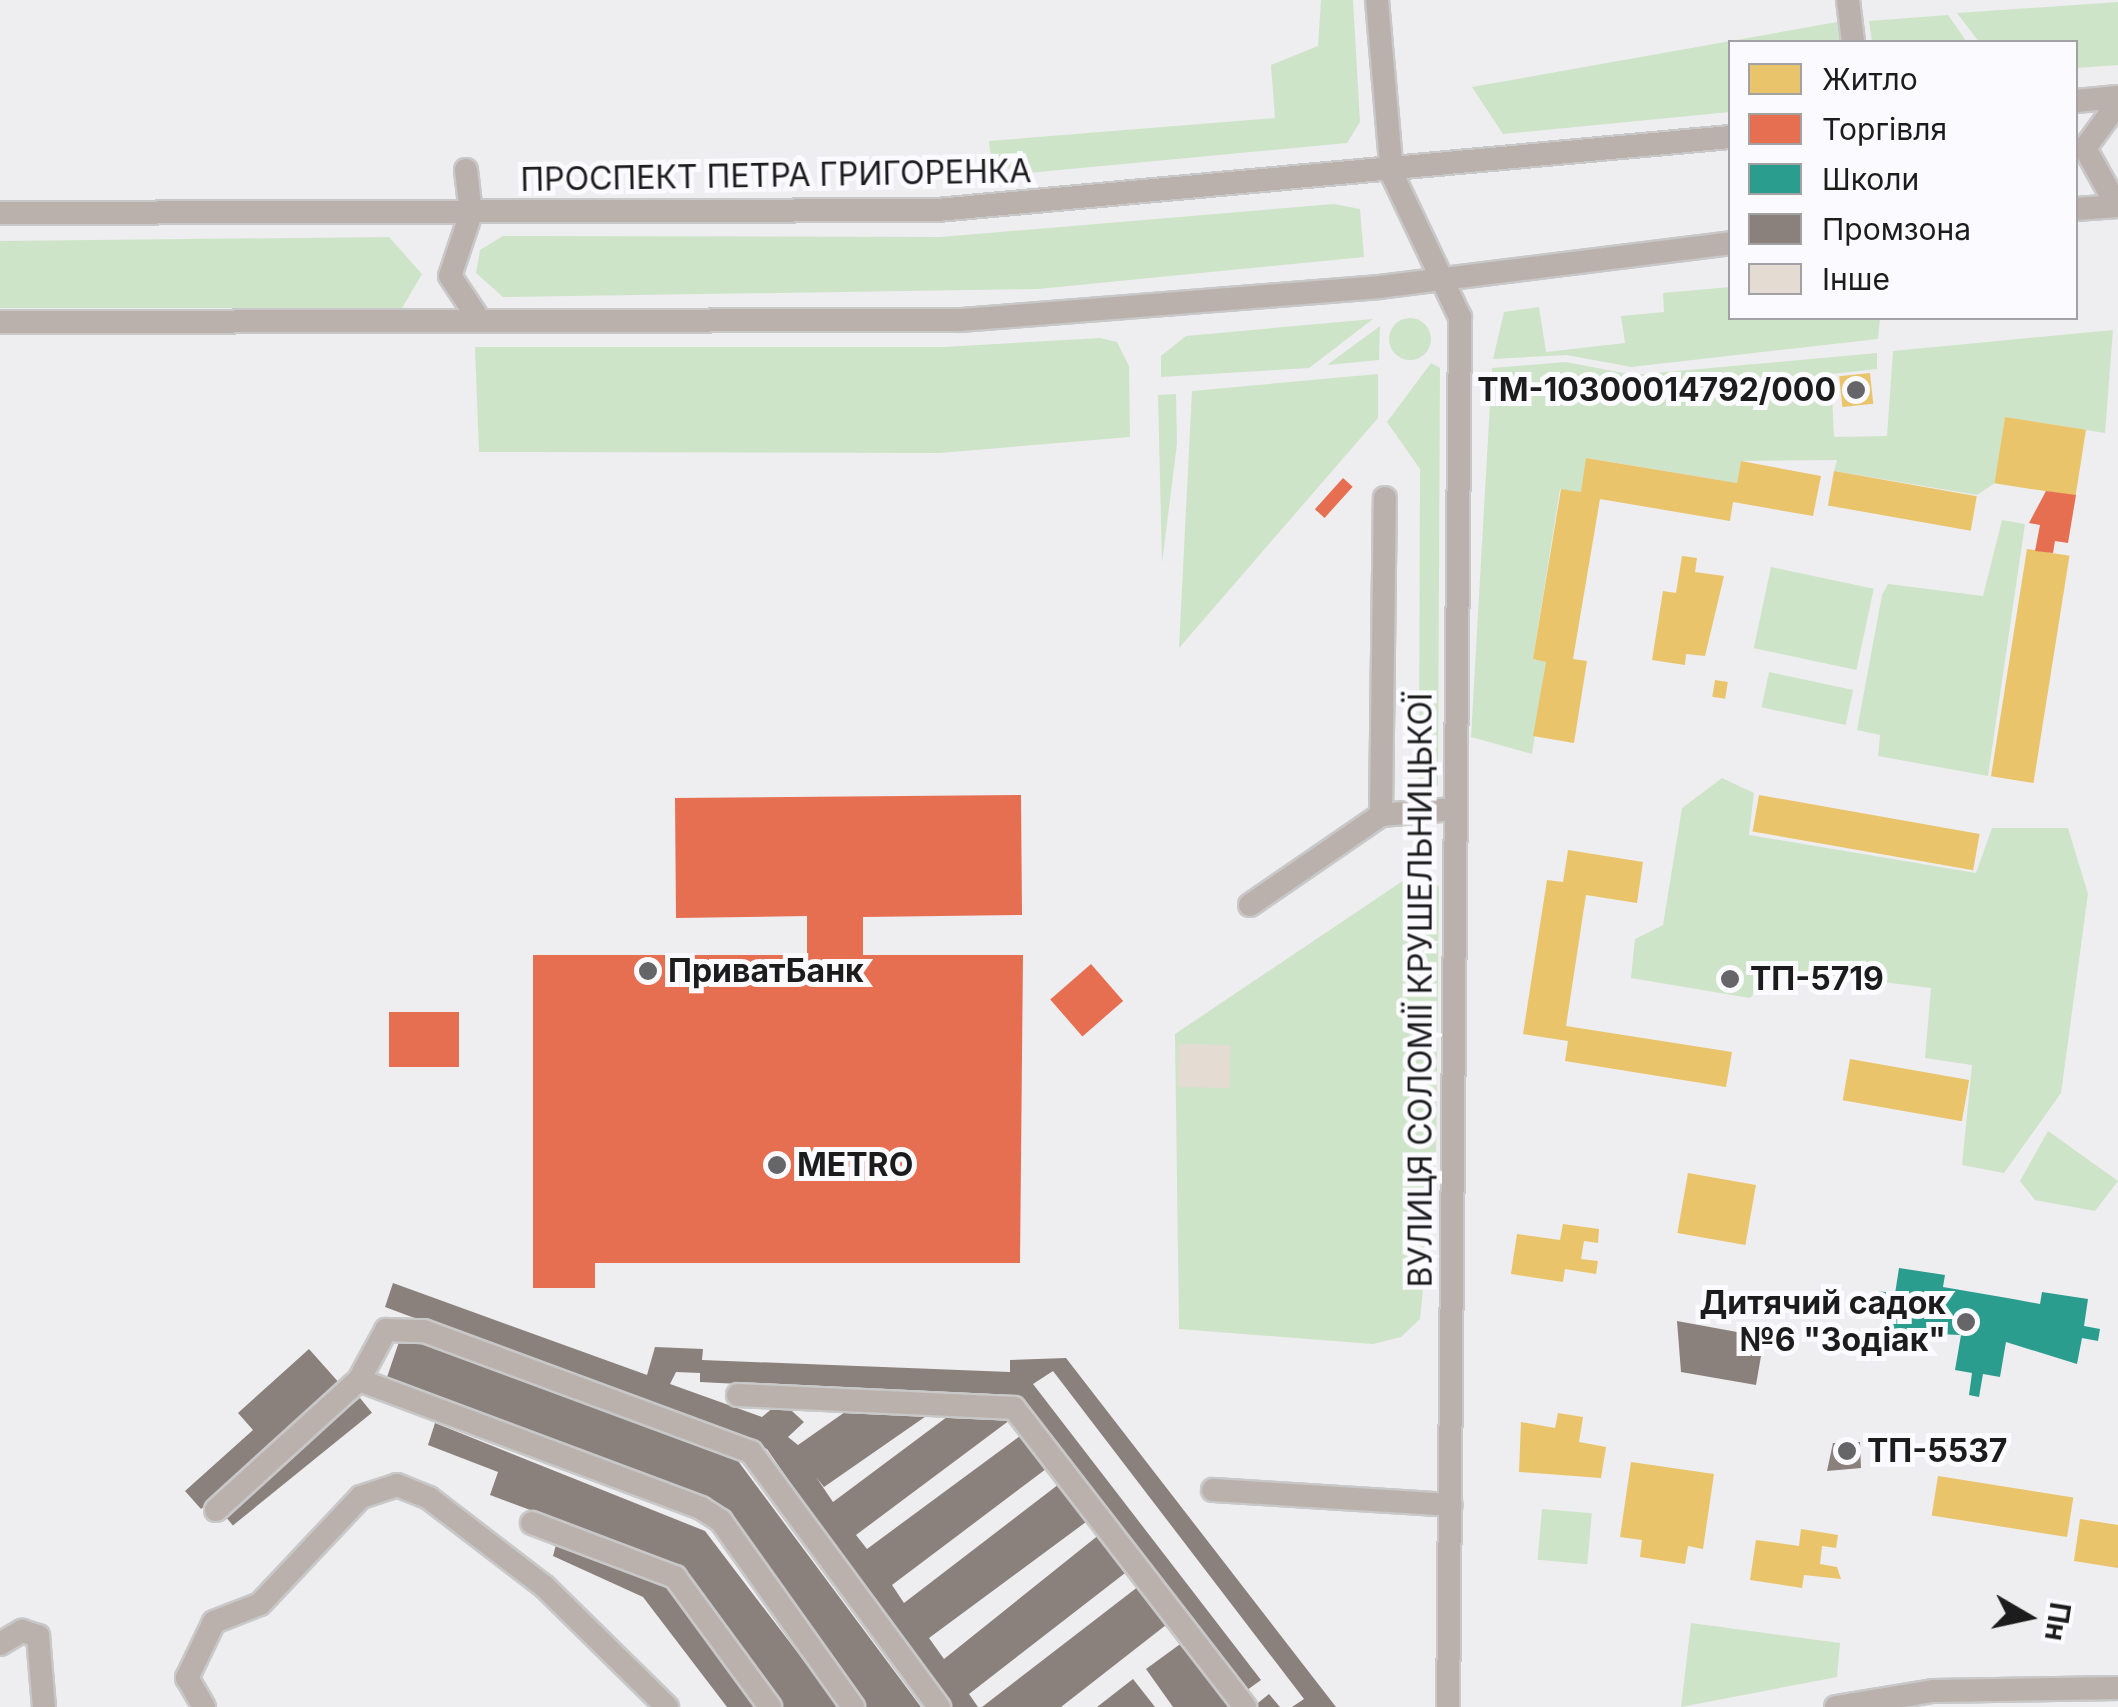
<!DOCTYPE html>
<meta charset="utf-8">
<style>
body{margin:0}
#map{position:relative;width:2118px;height:1707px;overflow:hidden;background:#eeedf0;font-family:Inter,sans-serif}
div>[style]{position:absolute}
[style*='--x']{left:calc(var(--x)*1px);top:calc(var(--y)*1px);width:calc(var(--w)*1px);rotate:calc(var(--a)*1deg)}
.green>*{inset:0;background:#cee4c8;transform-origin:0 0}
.round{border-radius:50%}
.homes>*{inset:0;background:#e9c46a;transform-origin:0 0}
.shops>*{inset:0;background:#e76f51;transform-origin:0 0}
.schools>*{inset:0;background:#2a9d8f}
.industry>*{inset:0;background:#8a817c;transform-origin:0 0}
.building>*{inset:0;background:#e4dbd2;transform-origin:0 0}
.roads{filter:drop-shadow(2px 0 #c8c8c9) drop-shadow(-2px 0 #c8c8c9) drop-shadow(0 2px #c8c8c9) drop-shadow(0 -2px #c8c8c9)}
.minor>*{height:22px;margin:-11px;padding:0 11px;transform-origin:11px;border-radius:11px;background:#bbb1ac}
.dots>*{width:28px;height:28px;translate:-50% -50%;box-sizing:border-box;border:5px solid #fbfafe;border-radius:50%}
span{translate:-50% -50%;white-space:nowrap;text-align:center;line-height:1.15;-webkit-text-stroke:10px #fbfafe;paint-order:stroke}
.street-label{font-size:32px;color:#1c1c1d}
.poi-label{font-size:32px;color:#1c1c1d;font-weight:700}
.right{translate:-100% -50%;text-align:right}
.left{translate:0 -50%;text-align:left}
.legend{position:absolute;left:1728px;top:40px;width:350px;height:280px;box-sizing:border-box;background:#fbfafe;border:2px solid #a2a1a4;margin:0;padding:12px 18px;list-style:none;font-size:30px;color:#1c1c1d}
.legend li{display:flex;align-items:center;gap:20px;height:50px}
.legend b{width:50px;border:2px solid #a2a1a4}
.north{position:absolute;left:1978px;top:1567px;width:100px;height:100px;-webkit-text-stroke:8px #fbfafe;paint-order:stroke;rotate:99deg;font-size:28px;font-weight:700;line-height:40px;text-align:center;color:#1c1c1d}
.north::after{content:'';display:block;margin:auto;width:35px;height:45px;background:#1c1c1d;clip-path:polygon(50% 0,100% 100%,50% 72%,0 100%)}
</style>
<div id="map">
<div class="green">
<i style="clip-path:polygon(1321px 0,1353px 0,1360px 122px,1347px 143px,1017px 174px,991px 158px,989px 141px,1275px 118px,1271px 65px,1318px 46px)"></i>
<i style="clip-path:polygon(2118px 2px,2118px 65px,2076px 68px,2076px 42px,1979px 42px,1957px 13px)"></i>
<i style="clip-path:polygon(1948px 15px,1967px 42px,1872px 42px,1869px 21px)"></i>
<i style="clip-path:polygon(1837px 22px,1840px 42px,1730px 42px,1730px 112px,1503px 134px,1472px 87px)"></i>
<i style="clip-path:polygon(1334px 204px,1360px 209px,1364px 257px,1038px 289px,503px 297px,476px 273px,480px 250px,503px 236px,940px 237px)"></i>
<i style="clip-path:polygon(389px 237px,422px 274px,402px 308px,0 308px,0 241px)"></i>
<i style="clip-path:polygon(1730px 287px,1730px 318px,1880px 318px,1878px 339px,1631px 367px,1567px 355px,1493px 359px,1504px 312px,1539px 307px,1546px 352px,1625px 343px,1621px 316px,1664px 312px,1663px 293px)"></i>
<i class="round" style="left:1389px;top:318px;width:42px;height:42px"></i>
<i style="clip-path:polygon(1373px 319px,1309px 368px,1161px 377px,1161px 356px,1186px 336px)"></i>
<i style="clip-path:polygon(1380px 326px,1379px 360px,1327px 365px)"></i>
<i style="clip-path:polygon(2113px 330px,2105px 433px,2005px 417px,1995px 483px,1977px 495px,1834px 471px,1837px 460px,1741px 461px,1737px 483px,1587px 458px,1581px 492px,1560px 489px,1533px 659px,1546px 662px,1532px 754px,1471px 737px,1492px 368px,1566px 362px,1633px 375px,1877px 353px,1877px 369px,1831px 374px,1834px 437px,1887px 436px,1893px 351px)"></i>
<i style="clip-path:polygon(1100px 338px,1117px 342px,1129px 366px,1130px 437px,939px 453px,479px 452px,475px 347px,944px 347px)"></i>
<i style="clip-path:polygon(1431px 363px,1440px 368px,1438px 786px,1419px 787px,1420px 469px,1387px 422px)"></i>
<i style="clip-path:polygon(1378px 374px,1378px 418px,1179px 648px,1192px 391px)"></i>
<i style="clip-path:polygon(1176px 394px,1177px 444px,1162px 563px,1158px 395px)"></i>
<i style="clip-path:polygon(2002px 520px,2025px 524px,1988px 776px,1878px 756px,1880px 735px,1857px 730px,1882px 595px,1888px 584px,1983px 596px)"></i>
<i style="left:1771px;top:567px;width:105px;height:83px;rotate:12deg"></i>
<i style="left:1769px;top:672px;width:86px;height:36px;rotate:12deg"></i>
<i style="clip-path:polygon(1722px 778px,1754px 793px,1749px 835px,1976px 873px,1992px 828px,2068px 828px,2088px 894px,2061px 1093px,2004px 1173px,1962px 1165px,1972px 1065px,1925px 1058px,1931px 988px,1779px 969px,1750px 998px,1631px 978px,1635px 939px,1663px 925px,1682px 808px)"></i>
<i style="clip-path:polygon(1427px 835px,1429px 876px,1439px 887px,1436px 1161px,1420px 1319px,1401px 1337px,1373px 1344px,1179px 1329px,1175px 1034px,1419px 870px,1419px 837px)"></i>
<i style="clip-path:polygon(2048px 1131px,2118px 1181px,2095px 1211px,2035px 1200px,2020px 1181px)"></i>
<i style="left:1542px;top:1509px;width:50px;height:51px;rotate:5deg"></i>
<i style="clip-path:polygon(1691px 1623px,1840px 1643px,1837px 1677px,1681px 1707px)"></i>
</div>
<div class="homes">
<i style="left:1870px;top:373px;width:31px;height:31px;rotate:84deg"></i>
<i style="left:2005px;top:417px;width:82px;height:67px;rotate:9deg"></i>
<i style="clip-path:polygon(1586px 458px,1737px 483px,1741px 461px,1821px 476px,1813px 516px,1733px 502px,1730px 521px,1600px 499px,1573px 659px,1587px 661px,1574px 743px,1533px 736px,1546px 662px,1533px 659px,1561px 489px,1581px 492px)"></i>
<i style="left:1834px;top:471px;width:145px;height:35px;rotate:10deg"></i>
<i style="left:2027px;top:549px;width:43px;height:230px;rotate:9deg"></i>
<i style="clip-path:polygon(1682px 556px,1697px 558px,1695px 572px,1724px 576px,1705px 656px,1686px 654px,1685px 665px,1652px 660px,1663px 591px,1676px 593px)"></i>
<i style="left:1715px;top:680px;width:13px;height:17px;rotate:9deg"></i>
<i style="left:1759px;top:795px;width:224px;height:37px;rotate:10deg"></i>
<i style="clip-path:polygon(1568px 850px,1643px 862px,1637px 903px,1586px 895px,1566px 1026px,1732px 1052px,1726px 1087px,1565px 1061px,1568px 1041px,1523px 1034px,1547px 880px,1563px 882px)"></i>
<i style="left:1850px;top:1059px;width:121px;height:42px;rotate:10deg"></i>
<i style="left:1688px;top:1173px;width:69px;height:61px;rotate:10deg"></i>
<i style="clip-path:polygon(1563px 1224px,1599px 1229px,1598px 1243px,1584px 1241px,1581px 1259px,1598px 1261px,1596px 1274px,1565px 1269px,1563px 1282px,1511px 1274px,1517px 1234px,1560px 1240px)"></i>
<i style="clip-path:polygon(1558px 1413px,1583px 1417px,1579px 1442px,1606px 1447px,1601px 1478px,1519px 1472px,1521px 1422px,1555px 1428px)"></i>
<i style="clip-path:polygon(1631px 1462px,1714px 1474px,1703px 1549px,1688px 1546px,1685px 1564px,1640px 1557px,1642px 1540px,1620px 1537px)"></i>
<i style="left:1938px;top:1476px;width:137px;height:40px;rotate:9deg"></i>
<i style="clip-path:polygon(2080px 1519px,2118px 1525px,2118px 1568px,2074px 1561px)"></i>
<i style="clip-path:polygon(1801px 1529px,1838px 1535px,1836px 1548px,1822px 1546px,1820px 1564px,1837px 1567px,1841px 1579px,1804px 1575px,1802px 1588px,1750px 1580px,1756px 1540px,1799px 1546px)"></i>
</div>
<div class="shops">
<i style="left:1343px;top:478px;width:13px;height:42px;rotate:42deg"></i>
<i style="clip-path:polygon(2046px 491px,2076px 495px,2068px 543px,2055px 541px,2053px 553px,2035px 551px,2040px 525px,2029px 523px)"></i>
<i style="clip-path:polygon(1021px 795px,1022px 915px,863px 917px,863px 955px,1023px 955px,1020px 1263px,595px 1263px,595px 1288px,533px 1288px,533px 955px,807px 955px,807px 916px,676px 918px,675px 798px)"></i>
<i style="left:1091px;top:964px;width:49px;height:54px;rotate:49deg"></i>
<i style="left:389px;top:1012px;width:70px;height:55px"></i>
</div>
<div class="schools">
<i style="clip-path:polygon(1899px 1268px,1945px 1275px,1943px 1287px,2013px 1299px,2040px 1304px,2042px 1292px,2088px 1299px,2084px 1326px,2100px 1329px,2098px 1341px,2082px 1338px,2077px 1364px,2006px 1342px,2000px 1377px,1983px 1374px,1979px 1397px,1969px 1395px,1972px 1373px,1955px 1370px,1961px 1335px,1888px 1332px,1893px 1306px,1877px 1304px,1879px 1291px,1895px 1294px)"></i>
</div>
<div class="industry">
<i style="left:1724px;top:968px;width:16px;height:20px;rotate:7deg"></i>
<i style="clip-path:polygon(393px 1283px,647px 1375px,655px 1347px,703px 1349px,702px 1360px,1010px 1372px,1010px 1360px,1066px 1358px,1336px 1707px,1292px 1707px,1304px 1699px,1053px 1371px,1033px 1384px,1261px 1680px,1243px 1693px,1013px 1398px,700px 1382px,700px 1373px,676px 1372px,670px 1384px,762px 1417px,781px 1401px,804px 1422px,788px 1437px,798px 1445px,855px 1405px,932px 1412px,824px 1487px,816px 1477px,833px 1502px,959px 1408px,1014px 1417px,856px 1535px,867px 1549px,1024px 1433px,1046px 1469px,892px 1585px,904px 1603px,1063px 1481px,1090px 1519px,929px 1638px,944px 1659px,1100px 1534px,1129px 1570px,969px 1694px,978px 1707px,945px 1707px,767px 1449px,385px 1307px)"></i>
<i style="clip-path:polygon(1677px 1321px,1748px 1334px,1744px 1354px,1761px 1356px,1756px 1385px,1681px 1372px)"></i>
<i style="clip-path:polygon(402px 1333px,738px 1461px,921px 1707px,863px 1707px,716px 1502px,386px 1380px)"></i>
<i style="clip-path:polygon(309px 1349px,341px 1385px,201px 1509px,185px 1491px,253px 1430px,238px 1413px)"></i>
<i style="left:360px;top:1398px;width:19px;height:179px;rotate:51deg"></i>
<i style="clip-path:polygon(435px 1423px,705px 1531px,839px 1707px,779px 1707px,670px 1562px,490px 1495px,498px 1472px,428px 1445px)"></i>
<i style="clip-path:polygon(1860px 1442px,1861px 1468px,1827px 1471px,1833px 1443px)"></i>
<i style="clip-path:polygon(558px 1537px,658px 1575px,757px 1707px,727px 1707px,643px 1597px,553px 1556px)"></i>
<i style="clip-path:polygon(1139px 1586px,1166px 1625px,1061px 1707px,982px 1707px)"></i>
<i style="clip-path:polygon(1183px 1642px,1230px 1707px,1173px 1707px,1146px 1669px)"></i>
<i style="clip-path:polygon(1133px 1679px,1155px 1707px,1097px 1707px)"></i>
<i style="clip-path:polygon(1269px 1694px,1280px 1707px,1253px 1707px)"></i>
</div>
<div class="building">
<i style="left:1179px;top:1044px;width:51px;height:43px;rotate:1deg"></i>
</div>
<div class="roads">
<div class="minor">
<i style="--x:1377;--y:0;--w:175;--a:85.1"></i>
<i style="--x:1392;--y:174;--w:158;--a:64.6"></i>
<i style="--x:1460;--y:317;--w:1390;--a:90.49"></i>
<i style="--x:1848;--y:0;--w:42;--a:83.2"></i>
<i style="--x:2076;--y:101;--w:42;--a:-5.4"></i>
<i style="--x:466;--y:170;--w:43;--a:83.4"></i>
<i style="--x:471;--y:213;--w:66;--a:108.4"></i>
<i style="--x:450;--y:276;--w:54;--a:56.3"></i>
<i style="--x:2117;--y:206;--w:66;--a:-118.9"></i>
<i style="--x:2085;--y:148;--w:56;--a:-53.7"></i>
<i style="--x:2076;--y:209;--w:42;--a:-4.1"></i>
<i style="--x:0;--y:213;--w:937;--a:-0.18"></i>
<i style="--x:937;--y:210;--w:796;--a:-5.26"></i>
<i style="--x:0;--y:322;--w:961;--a:-0.12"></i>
<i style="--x:961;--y:320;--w:419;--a:-4.5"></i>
<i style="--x:1379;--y:287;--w:354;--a:-7.1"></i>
<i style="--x:1381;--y:815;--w:317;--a:-89.3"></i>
<i style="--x:1250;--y:905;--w:159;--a:-34.5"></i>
<i style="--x:1381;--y:815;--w:73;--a:-4.7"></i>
<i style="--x:359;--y:1380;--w:365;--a:20.5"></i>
<i style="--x:701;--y:1508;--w:24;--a:33"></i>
<i style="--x:721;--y:1521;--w:228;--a:54.6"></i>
<i style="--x:738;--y:1395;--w:276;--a:2.7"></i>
<i style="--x:1014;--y:1408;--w:378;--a:52.3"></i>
<i style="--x:1213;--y:1490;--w:238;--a:3.6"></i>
<i style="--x:216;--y:1510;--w:193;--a:-42.3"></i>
<i style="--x:359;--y:1380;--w:57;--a:-61.6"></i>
<i style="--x:386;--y:1330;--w:38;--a:2"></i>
<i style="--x:424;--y:1331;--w:349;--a:20.3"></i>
<i style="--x:751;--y:1452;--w:317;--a:53.6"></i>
<i style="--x:532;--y:1523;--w:153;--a:20.7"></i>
<i style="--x:675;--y:1577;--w:161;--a:53.8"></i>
<i style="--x:0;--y:1644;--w:26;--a:-31"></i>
<i style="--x:22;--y:1631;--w:17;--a:17"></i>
<i style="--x:38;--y:1636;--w:71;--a:85.2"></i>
<i style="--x:204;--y:1707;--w:34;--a:-120"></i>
<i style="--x:187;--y:1678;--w:62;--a:-64.3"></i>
<i style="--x:214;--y:1622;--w:49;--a:-21.4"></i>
<i style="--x:260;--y:1604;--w:147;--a:-46.7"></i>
<i style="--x:361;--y:1497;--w:38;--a:-18"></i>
<i style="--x:397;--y:1485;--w:35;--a:22"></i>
<i style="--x:429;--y:1498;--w:146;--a:37.5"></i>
<i style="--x:545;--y:1587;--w:171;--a:44.5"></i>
<i style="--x:1836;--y:1707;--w:98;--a:-9.4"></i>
<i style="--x:1933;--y:1691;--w:185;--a:-0.9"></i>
</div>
</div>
<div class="dots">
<i style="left:1856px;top:390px;background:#666567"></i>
<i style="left:648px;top:971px;background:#666567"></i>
<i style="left:1730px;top:979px;background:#666567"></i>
<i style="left:777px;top:1165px;background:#666567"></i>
<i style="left:1966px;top:1322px;background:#666567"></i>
<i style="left:1847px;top:1451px;background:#666567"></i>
</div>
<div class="street-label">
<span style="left:776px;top:176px;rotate:-1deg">ПРОСПЕКТ ПЕТРА ГРИГОРЕНКА</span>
<span style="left:1421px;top:990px;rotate:-90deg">ВУЛИЦЯ СОЛОМІЇ КРУШЕЛЬНИЦЬКОЇ</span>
</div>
<div class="poi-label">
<span class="right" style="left:1836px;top:390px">ТМ-10300014792/000</span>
<span class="left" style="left:668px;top:971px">ПриватБанк</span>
<span class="left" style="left:1750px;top:979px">ТП-5719</span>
<span class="left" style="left:797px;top:1165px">METRO</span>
<span class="right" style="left:1946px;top:1322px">Дитячий садок<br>№6 "Зодіак"</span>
<span class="left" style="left:1867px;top:1451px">ТП-5537</span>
</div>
<ul class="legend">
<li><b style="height:28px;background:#e9c46a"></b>Житло</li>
<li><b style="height:28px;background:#e76f51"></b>Торгівля</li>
<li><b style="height:28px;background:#2a9d8f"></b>Школи</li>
<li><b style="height:28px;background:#8a817c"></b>Промзона</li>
<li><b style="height:28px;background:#e4dbd2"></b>Інше</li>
</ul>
<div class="north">Пн</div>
</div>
